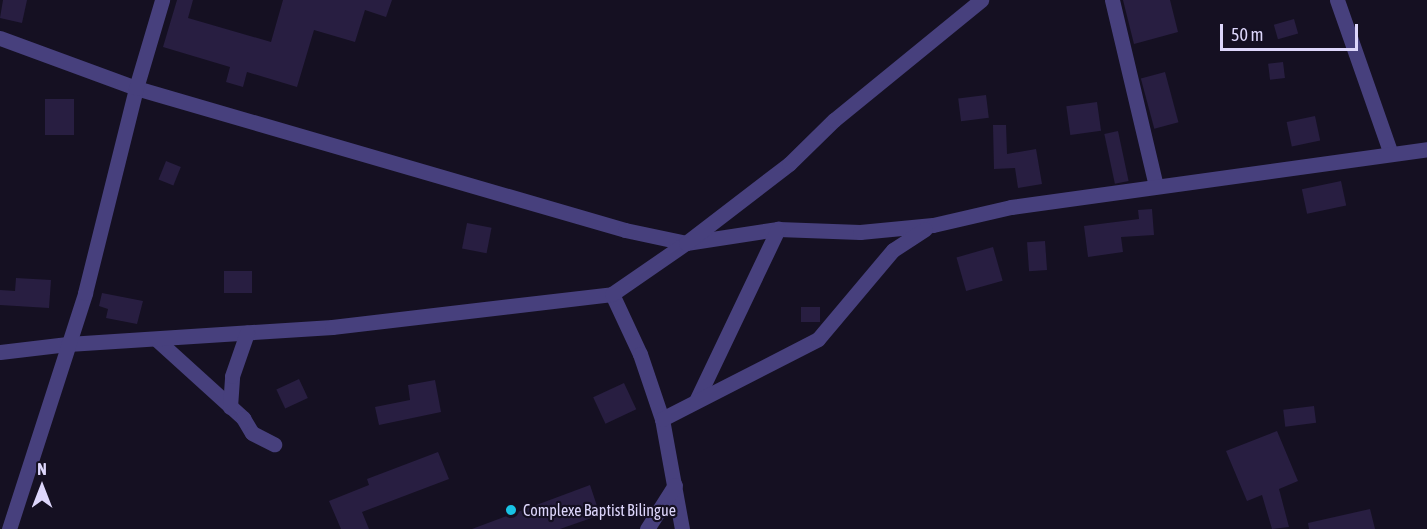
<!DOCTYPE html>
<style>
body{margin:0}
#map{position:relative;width:1427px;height:529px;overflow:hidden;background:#151022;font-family:"Asap Condensed",sans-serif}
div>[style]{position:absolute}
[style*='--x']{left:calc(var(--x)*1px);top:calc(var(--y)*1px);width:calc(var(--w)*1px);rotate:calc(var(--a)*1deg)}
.building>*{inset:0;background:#281e41;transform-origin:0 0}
.minor>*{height:15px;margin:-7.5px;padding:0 7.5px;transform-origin:7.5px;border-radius:7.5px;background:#47407d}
.dots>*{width:16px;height:16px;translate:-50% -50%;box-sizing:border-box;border:3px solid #151022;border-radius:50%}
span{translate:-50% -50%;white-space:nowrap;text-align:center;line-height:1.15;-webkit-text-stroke:4.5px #151022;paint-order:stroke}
.poi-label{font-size:16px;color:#ddd6fb}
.left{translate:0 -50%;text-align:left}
.north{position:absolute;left:12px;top:457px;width:60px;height:60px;-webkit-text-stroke:4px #151022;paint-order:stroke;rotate:0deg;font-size:16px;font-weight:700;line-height:24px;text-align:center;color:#ddd6fb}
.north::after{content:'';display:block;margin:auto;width:21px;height:27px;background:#ddd6fb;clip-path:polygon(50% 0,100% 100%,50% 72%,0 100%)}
.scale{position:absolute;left:1220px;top:24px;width:138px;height:27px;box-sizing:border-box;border:3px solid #ddd6fb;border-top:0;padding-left:8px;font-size:18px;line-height:21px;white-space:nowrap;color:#ddd6fb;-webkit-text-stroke:4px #151022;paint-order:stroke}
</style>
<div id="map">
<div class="building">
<i style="clip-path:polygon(3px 0,27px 0,22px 23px,0 18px)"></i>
<i style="clip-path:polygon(177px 0,193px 0,188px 18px,271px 42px,283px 0,392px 0,386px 17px,365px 10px,355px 42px,314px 30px,297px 87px,247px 72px,243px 87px,226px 82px,230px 67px,163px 47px)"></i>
<i style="clip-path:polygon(1123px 0,1170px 0,1178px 32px,1134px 44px)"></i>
<i style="left:1294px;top:19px;width:15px;height:21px;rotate:74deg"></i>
<i style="left:1283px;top:62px;width:16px;height:15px;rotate:83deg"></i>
<i style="left:1165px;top:72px;width:52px;height:25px;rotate:75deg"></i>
<i style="left:986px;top:95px;width:23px;height:28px;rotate:83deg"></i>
<i style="left:45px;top:99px;width:29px;height:36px"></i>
<i style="left:1097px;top:102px;width:29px;height:31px;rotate:82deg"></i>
<i style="left:1315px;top:116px;width:25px;height:29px;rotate:78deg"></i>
<i style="clip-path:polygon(993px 125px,1006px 125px,1007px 154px,1036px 149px,1042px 184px,1018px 188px,1015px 168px,994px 169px)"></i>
<i style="left:1118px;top:131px;width:51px;height:14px;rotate:78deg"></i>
<i style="left:166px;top:161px;width:16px;height:20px;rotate:22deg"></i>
<i style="left:1341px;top:181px;width:25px;height:40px;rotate:78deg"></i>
<i style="clip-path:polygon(1152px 209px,1154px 235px,1121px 237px,1123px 252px,1088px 257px,1084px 226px,1139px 219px,1138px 210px)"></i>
<i style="left:467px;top:223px;width:25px;height:26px;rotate:11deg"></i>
<i style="left:1045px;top:241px;width:29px;height:18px;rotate:86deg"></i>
<i style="left:993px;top:247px;width:35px;height:38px;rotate:74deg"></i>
<i style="left:224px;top:271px;width:28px;height:22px"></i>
<i style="clip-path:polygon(16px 278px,51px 280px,49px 308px,0 305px,0 290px,15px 291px)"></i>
<i style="clip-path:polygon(102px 293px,143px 301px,137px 324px,106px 318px,108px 309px,99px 306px)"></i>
<i style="left:801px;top:307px;width:19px;height:15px"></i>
<i style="left:299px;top:379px;width:21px;height:25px;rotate:65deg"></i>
<i style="clip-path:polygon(435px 380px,441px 412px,379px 425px,375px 407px,410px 400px,408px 385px)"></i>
<i style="left:624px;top:383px;width:29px;height:34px;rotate:65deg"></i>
<i style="left:1314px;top:406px;width:17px;height:31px;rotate:83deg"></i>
<i style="clip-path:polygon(1277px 431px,1298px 481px,1279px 489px,1289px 527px,1272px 529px,1262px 495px,1247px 501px,1226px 451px)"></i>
<i style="clip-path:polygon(438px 452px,449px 479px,362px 512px,369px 529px,341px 529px,329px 501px,369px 485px,367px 479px)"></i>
<i style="clip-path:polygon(590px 485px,600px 515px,560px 529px,472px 529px)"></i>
<i style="clip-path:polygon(1370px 509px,1375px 529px,1309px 529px,1308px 523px)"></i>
</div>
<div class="minor">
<i style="--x:1112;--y:0;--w:191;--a:76.7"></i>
<i style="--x:1337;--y:0;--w:163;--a:70.7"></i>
<i style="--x:0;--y:38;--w:145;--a:20.2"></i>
<i style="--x:136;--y:88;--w:509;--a:16.19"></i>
<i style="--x:625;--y:230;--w:62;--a:12"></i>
<i style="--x:686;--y:243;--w:93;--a:-8.7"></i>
<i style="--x:778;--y:229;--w:82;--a:2.1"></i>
<i style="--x:860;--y:232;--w:73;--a:-5.5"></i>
<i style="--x:933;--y:225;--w:80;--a:-13"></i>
<i style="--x:1011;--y:207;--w:420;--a:-7.9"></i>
<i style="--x:612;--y:294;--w:66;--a:65"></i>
<i style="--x:640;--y:354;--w:69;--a:71.3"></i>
<i style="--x:662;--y:419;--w:112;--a:79.7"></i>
<i style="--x:156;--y:339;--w:118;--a:42.2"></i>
<i style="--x:243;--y:418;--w:17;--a:59"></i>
<i style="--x:252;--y:433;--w:25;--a:27"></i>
<i style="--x:0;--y:352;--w:68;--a:-6.7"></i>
<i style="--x:68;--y:344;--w:265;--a:-3.7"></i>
<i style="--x:332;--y:327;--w:282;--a:-6.7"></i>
<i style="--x:612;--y:294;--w:90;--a:-34.6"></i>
<i style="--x:686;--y:243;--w:130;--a:-37.5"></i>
<i style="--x:789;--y:164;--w:63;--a:-44.4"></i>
<i style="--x:834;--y:120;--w:190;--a:-39.2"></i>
<i style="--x:696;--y:401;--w:191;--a:-64.5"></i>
<i style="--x:230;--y:407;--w:31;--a:-86"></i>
<i style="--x:232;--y:376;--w:46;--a:-70.8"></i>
<i style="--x:662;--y:419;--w:175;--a:-27.1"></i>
<i style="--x:818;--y:339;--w:116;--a:-49.9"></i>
<i style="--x:893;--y:250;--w:38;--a:-33"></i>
<i style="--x:9;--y:529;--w:248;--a:-72.1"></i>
<i style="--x:85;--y:293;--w:211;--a:-76"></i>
<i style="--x:136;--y:88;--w:92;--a:-73.5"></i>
<i style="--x:647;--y:529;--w:52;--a:-57.5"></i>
</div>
<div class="dots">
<i style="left:511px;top:510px;background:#18c3e5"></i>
</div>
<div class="poi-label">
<span class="left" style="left:523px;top:510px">Complexe Baptist Bilingue</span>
</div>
<div class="north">N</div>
<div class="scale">50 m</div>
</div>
